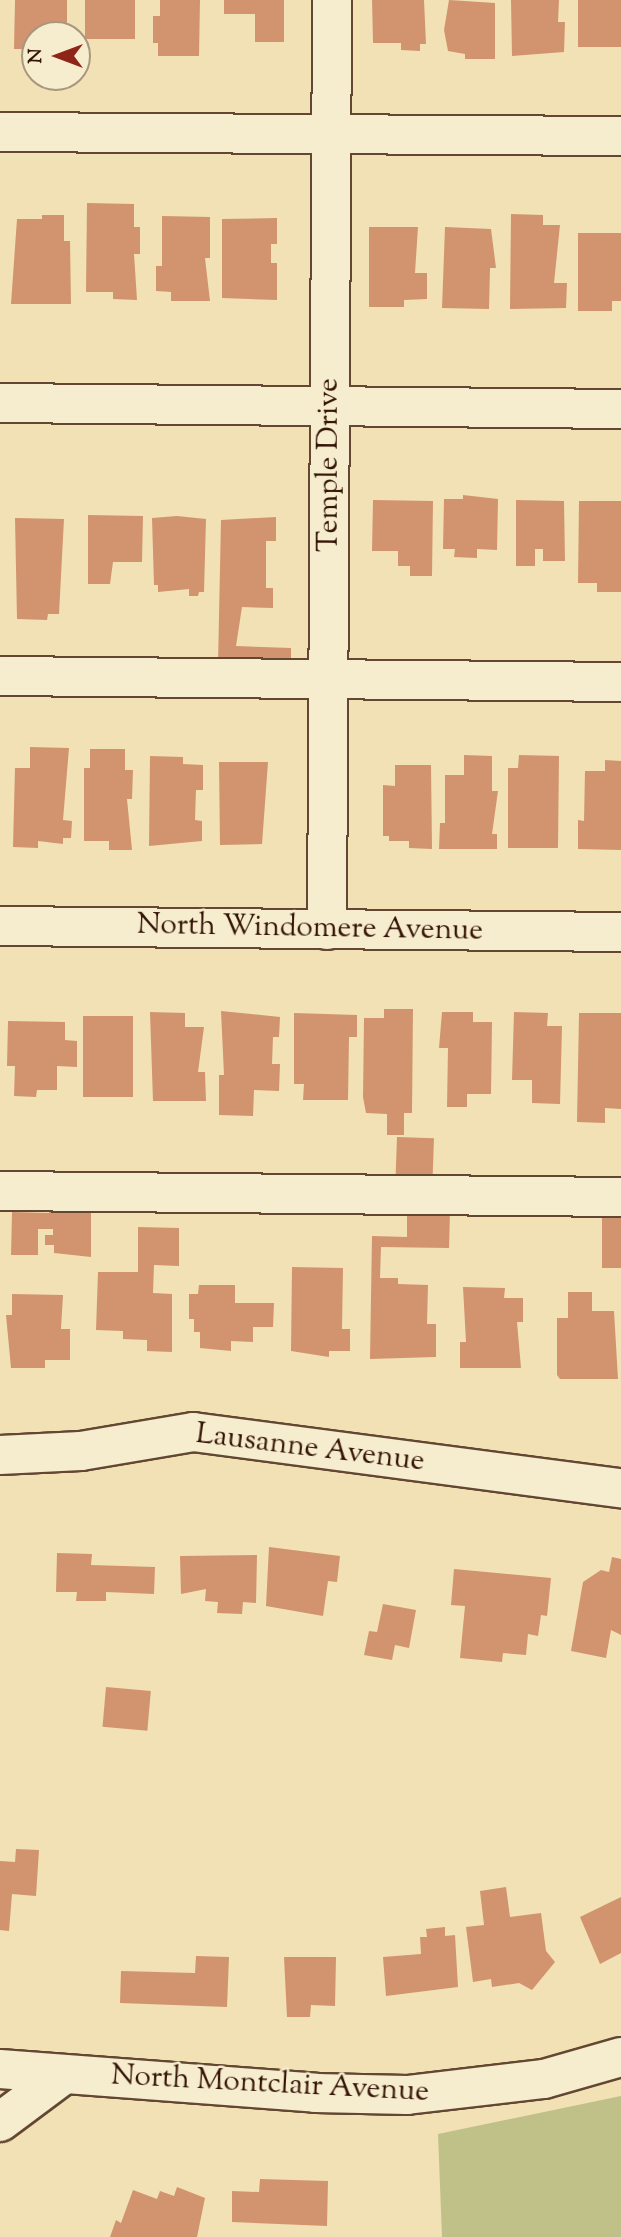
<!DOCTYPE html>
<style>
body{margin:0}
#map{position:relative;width:621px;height:2237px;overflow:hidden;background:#f1e1b4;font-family:"Sorts Mill Goudy",serif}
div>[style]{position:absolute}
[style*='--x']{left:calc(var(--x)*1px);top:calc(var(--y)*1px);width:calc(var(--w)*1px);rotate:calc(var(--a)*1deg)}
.green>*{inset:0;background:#c0c189}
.building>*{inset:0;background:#d1946f;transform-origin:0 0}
.roads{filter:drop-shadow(2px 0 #634732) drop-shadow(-2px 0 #634732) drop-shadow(0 2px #634732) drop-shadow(0 -2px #634732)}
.minor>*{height:38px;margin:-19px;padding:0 19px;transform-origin:19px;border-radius:19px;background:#f6ecce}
span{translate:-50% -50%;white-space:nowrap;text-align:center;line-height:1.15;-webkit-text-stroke:5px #f6ecce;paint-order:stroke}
.street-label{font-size:30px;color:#341406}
.north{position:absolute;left:21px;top:21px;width:70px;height:70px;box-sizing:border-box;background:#f6ecce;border:2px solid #a8967e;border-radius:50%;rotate:270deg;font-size:19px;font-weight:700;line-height:28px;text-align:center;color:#341406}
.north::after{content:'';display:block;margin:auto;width:24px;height:32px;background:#8f2418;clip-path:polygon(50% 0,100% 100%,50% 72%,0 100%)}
</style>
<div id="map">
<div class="green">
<i style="clip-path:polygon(621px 2096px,621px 2237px,442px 2237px,438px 2134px)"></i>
</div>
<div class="building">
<i style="clip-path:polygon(15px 0,67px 0,67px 35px,35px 35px,35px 49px,14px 49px)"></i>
<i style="left:85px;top:0;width:50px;height:39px"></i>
<i style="clip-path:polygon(160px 0,200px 0,199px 56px,158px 56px,158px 43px,153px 43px,153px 16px,160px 16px)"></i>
<i style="clip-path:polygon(224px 0,284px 0,284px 42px,255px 42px,255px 14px,224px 14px)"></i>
<i style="clip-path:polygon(372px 0,424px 0,426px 44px,420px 44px,420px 51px,401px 50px,401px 43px,373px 43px)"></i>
<i style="clip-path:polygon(449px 0,495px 3px,495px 59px,465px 59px,465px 54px,448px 51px,444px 30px)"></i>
<i style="clip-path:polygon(511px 0,559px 0,558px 22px,565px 22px,564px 52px,512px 56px)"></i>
<i style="left:578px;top:0;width:43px;height:47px"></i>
<i style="clip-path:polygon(87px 203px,134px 204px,134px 227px,140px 227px,140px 254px,134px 254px,137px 300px,113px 299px,113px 292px,86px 292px)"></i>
<i style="clip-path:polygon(511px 214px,543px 215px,543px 225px,560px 225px,554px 283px,567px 283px,566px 308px,510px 309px)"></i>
<i style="clip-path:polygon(42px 215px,64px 215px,64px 241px,70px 241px,71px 304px,11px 304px,17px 219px,42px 219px)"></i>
<i style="clip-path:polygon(162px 216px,210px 217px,210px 258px,205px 258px,210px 301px,171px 301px,171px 292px,156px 291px,156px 266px,162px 266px)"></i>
<i style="clip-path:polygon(277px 218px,277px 244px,271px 244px,271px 263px,277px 263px,277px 300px,222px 298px,222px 219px)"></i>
<i style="clip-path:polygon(369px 227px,418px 227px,415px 273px,427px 273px,427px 299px,404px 300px,404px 307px,369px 307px)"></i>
<i style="clip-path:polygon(445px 227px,491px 229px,496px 268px,490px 268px,489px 309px,442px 308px)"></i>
<i style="clip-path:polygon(578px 233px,621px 233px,621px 301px,612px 301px,612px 311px,578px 311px)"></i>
<i style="clip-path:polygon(463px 495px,498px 499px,497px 550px,477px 549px,477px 558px,454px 557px,455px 549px,443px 549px,444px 499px,463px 499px)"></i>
<i style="clip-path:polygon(373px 500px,433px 501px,432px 576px,410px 576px,410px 566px,398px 566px,398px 551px,372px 551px)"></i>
<i style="clip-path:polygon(516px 500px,564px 501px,565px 561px,543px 561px,543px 549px,535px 549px,535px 566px,516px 566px)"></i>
<i style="clip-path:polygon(579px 501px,621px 501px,621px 592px,597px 592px,597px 583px,578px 583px)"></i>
<i style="clip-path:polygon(88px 515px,143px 516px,142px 562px,113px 562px,110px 584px,88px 584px)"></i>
<i style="clip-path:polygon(177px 516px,206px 519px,204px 592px,199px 592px,198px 596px,189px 596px,189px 589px,158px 592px,158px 585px,154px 585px,152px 518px)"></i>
<i style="clip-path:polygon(276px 517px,276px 541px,266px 541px,266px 588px,273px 588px,273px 608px,242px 607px,236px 646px,291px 648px,291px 663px,218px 664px,221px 520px)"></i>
<i style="clip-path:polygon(15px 518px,64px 519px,59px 614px,48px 614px,47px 620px,17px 619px)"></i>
<i style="clip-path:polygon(30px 747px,69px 748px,63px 820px,72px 821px,71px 838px,63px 838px,63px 844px,38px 841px,38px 848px,13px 847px,15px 768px,30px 768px)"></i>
<i style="clip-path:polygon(90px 749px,125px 749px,125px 770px,133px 770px,132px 799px,127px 799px,132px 850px,109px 850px,109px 841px,84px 841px,84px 768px,90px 768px)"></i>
<i style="clip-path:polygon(464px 755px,492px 756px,492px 791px,498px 791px,492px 834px,497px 834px,497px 849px,439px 849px,440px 823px,445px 823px,445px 775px,464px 775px)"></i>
<i style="clip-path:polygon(519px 755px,559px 756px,558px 848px,508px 848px,508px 768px,518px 768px)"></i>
<i style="clip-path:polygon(150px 756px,183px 757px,183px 764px,203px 765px,203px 790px,196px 790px,195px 820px,202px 821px,202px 841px,149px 846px)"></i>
<i style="clip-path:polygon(605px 760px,621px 761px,621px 850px,578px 849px,578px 820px,584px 821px,585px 771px,605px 771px)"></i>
<i style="clip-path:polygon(219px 762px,268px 762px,262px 844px,220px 845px)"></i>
<i style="clip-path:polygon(395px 765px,431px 765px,432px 849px,409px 848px,409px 841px,389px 841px,389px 836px,383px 836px,383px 785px,395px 786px)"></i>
<i style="clip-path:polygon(384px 1009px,413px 1009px,412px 1113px,404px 1113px,404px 1135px,387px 1135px,387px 1114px,366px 1113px,363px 1097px,364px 1018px,384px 1018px)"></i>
<i style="clip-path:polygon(221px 1011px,280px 1017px,279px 1037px,273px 1037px,272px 1064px,280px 1064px,279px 1091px,254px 1090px,253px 1116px,219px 1115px,219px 1075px,224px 1075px)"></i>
<i style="clip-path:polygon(150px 1012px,185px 1013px,185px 1027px,204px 1027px,198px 1072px,205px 1072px,206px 1101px,153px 1101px)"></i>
<i style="clip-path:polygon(442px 1012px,473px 1012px,473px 1022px,492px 1022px,491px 1094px,467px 1094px,467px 1107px,447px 1107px,448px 1048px,439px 1048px)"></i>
<i style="clip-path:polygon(514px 1012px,548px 1013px,547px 1026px,562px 1026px,560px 1104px,532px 1103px,532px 1080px,512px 1080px)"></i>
<i style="clip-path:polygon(294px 1013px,357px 1015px,357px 1037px,349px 1037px,348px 1100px,303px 1100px,304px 1084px,294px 1084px)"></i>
<i style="clip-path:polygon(579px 1013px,621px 1013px,621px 1109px,605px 1108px,605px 1123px,577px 1122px)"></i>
<i style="left:83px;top:1016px;width:50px;height:81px"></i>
<i style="clip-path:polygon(8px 1021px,65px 1022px,65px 1040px,77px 1041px,77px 1067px,57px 1066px,57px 1090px,37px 1090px,36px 1097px,14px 1096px,15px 1066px,7px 1066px)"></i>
<i style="left:397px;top:1137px;width:37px;height:45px;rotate:2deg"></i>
<i style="clip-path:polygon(49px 1203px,91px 1203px,91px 1257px,54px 1253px,54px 1245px,45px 1245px,45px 1235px,53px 1235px,53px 1229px,38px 1229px,38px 1255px,11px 1255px,12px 1212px,49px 1213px)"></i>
<i style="clip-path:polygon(407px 1210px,450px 1211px,449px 1248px,381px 1247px,380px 1278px,398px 1278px,398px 1284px,428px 1285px,427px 1324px,436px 1324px,436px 1357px,370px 1359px,372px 1236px,407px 1237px)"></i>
<i style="left:602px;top:1213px;width:19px;height:55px"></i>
<i style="clip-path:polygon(138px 1227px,179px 1228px,179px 1266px,154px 1265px,153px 1293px,172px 1294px,172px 1352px,147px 1351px,147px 1340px,123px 1339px,123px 1331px,96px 1330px,98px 1272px,138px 1272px)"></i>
<i style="clip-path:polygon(292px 1267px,343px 1268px,342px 1329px,350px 1329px,350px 1351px,329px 1351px,329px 1357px,291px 1351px)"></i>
<i style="clip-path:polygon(199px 1285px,235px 1285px,235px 1303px,274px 1303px,273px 1327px,253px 1327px,253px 1342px,231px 1341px,231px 1351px,200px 1348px,200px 1332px,194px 1332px,194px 1319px,189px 1319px,189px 1294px,198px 1294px)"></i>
<i style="clip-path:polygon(463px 1287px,505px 1288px,504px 1298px,523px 1298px,523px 1322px,517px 1322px,521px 1368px,460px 1368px,460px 1342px,466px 1342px)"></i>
<i style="clip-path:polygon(568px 1292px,592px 1292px,592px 1311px,614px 1311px,618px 1379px,560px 1379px,557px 1375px,557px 1318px,568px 1318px)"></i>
<i style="clip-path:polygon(12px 1294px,63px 1295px,61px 1329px,70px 1329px,70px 1360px,45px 1360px,45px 1368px,11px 1368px,6px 1315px,12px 1315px)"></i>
<i style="clip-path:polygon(269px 1547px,340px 1556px,337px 1582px,328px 1581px,323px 1616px,266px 1606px)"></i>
<i style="clip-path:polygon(57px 1553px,92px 1554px,91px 1565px,155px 1567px,154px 1594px,106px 1592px,106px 1601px,76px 1601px,77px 1592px,56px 1592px)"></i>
<i style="clip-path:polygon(257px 1555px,256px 1603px,243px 1602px,242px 1614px,217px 1613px,218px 1602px,205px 1601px,206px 1589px,181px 1594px,180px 1556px)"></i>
<i style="clip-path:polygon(612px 1557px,621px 1559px,621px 1635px,611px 1630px,606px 1658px,571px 1651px,583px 1582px,601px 1570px,609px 1572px)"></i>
<i style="clip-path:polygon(454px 1569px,551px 1578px,547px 1616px,541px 1615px,538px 1636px,528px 1634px,526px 1655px,503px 1653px,502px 1662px,460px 1658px,465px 1606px,451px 1605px)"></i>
<i style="clip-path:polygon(383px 1604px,416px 1610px,409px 1648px,395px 1645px,392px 1660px,364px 1655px,369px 1631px,377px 1632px)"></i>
<i style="left:106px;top:1687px;width:45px;height:40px;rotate:5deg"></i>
<i style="clip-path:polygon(16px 1849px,39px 1850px,36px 1896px,12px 1894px,9px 1931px,0 1930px,0 1861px,15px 1862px)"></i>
<i style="clip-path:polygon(506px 1887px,510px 1917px,541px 1913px,546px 1951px,555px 1962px,532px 1990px,519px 1983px,492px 1987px,491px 1979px,473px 1982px,466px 1927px,484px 1925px,480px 1891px)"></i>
<i style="clip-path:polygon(621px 1897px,621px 1953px,600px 1964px,580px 1917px)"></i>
<i style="clip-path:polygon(445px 1927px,445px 1936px,455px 1935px,458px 1987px,386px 1996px,383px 1957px,421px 1954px,420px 1937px,427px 1937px,426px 1929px)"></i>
<i style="clip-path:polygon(196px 1956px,229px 1957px,227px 2007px,120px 2003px,121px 1971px,195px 1973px)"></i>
<i style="clip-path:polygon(284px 1957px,336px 1957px,335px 2006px,311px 2005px,310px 2017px,287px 2017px)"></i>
<i style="clip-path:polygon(260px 2179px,328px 2181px,327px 2226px,232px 2222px,232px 2191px,259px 2192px)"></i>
<i style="clip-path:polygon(177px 2187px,205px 2198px,197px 2237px,110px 2237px,116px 2220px,121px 2223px,133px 2190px,157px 2199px,160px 2191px,174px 2196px)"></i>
</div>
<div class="roads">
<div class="minor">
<i style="--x:0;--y:132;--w:621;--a:0.37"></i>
<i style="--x:0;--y:403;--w:621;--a:0.55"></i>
<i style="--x:0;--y:676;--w:621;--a:0.55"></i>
<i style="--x:0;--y:926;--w:621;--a:0.55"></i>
<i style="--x:327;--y:930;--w:930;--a:-89.69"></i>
<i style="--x:0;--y:1191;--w:621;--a:0.55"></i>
<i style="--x:0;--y:1455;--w:81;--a:-2.8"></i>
<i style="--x:81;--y:1451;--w:114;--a:-9.6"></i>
<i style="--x:193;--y:1432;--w:432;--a:7.5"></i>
<i style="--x:0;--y:2069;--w:317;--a:4.3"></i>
<i style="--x:316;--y:2093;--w:91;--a:1.3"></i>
<i style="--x:407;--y:2095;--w:138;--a:-6.7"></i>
<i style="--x:544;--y:2079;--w:80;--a:-15.9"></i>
<i style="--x:0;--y:2122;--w:79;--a:-36.7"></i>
</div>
</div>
<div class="street-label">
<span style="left:330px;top:465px;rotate:-90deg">Temple Drive</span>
<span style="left:310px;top:929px;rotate:1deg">North Windomere Avenue</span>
<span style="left:310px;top:1449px;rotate:7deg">Lausanne Avenue</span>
<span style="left:270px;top:2085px;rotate:3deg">North Montclair Avenue</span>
</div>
<div class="north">N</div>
</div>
